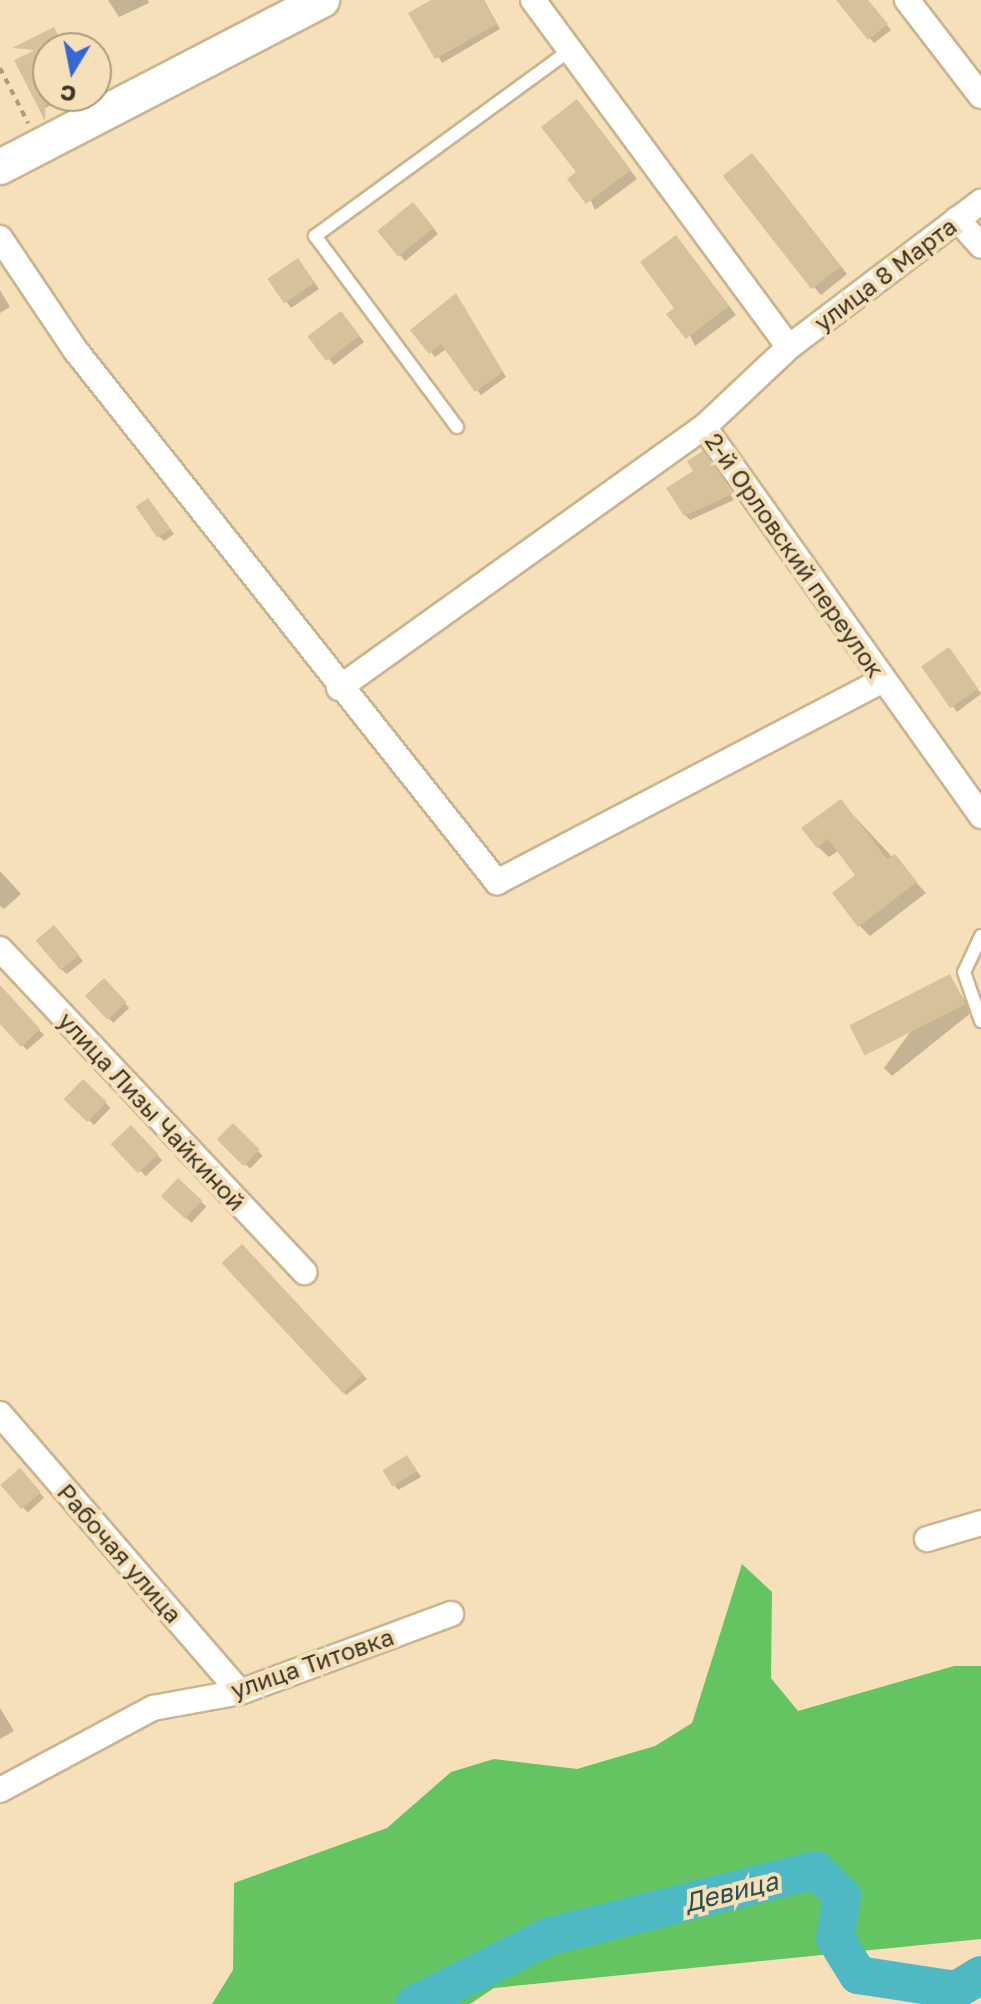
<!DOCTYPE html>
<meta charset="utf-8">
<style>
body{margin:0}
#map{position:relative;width:981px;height:2004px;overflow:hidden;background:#f5e0b9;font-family:"Golos Text",sans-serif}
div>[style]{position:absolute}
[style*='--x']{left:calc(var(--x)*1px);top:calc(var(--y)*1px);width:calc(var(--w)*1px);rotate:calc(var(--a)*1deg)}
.forest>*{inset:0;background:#64c462}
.shadow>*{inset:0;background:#0003;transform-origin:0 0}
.river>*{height:38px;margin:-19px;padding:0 19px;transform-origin:19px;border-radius:19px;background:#4eb9c2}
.building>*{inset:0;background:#d5c19a;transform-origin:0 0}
.path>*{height:4px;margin-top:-2px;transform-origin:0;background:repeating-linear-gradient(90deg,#ac9c7e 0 6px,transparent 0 12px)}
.roads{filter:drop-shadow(2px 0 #c9b58f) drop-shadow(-2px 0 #c9b58f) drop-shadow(0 2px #c9b58f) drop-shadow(0 -2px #c9b58f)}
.lane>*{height:12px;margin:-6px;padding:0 6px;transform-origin:6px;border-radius:6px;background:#fff}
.street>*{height:24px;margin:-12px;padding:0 12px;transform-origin:12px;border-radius:12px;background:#fff}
.secondary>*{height:34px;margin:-17px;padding:0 17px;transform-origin:17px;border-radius:17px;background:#fff}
span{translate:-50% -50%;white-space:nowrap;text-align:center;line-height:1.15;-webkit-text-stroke:8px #f5e0b9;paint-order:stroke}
.street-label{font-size:24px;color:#3d3525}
.water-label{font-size:26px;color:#2d4e51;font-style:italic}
.north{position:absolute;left:32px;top:32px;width:80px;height:80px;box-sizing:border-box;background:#f5e0b9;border:2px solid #ab9c7e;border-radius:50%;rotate:190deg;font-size:22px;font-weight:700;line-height:32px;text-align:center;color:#3d3525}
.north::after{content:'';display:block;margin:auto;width:28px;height:36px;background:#3567d6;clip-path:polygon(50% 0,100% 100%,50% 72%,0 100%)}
</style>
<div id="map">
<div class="forest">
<i style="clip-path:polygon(742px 1564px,772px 1592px,771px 1678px,798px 1711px,954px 1666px,981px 1666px,981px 1939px,494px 1988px,470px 2004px,212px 2004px,233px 1970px,234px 1883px,387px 1828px,451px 1772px,494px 1759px,577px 1769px,655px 1746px,692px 1723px)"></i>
</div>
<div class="shadow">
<i style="clip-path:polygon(108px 0,148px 0,149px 3px,119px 17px)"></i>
<i style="clip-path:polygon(435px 0,484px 0,500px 29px,442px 63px,411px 14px)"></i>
<i style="clip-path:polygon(839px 0,867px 0,891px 30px,874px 43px)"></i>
<i style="clip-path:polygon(53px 30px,65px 48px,48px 48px,48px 96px,70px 96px,43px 109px,38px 51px)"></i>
<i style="clip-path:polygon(585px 110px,637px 179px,595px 210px,579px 173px)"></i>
<i style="clip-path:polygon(760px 163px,847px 274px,821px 295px,814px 287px)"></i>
<i style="clip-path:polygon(418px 209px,438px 234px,405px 261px,380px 231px)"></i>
<i style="clip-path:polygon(683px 245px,736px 315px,695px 346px,677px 308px)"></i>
<i style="clip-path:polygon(302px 265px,319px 289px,291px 308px,270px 279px)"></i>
<i style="clip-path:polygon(0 290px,10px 307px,0 313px)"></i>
<i style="clip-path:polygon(460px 301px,506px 377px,481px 395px,446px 349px,435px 357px,431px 352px)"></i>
<i style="clip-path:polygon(345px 318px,364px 342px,334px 365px,311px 337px)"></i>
<i style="clip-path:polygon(708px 459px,736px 499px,690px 520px,685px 515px)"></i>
<i style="clip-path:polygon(153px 505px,174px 534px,164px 541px,159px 536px)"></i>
<i style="clip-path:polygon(953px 654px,981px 694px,957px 712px,924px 666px)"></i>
<i style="clip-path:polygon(840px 801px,926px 893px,870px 936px,859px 925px,858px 875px,839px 850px,829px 857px,818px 847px)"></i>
<i style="clip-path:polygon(0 871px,21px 894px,4px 909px,0 906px)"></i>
<i style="clip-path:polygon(59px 933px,83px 961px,67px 974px,62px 970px)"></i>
<i style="clip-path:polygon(950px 977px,972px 1012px,892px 1076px,884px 1068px)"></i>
<i style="left:104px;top:981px;width:37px;height:22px;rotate:47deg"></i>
<i style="clip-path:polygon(0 989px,44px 1035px,27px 1050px,0 1022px)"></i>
<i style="left:84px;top:1082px;width:37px;height:24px;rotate:44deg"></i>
<i style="left:233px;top:1126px;width:42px;height:18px;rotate:45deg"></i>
<i style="left:131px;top:1128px;width:45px;height:23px;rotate:46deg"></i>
<i style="left:178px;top:1181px;width:38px;height:22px;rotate:42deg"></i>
<i style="clip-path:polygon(242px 1247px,367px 1379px,346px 1395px,342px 1390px)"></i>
<i style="clip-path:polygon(407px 1457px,421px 1477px,398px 1490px,384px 1470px)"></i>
<i style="left:20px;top:1471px;width:36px;height:22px;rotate:48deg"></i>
<i style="clip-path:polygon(0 1708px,14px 1731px,0 1739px)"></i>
</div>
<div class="river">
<i style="--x:414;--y:2004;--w:149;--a:-26.7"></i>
<i style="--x:547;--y:1937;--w:277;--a:-14"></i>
<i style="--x:816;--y:1870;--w:37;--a:45"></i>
<i style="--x:842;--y:1896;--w:43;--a:99.5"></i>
<i style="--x:835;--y:1938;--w:44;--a:58.1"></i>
<i style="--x:858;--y:1975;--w:99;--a:8.7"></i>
<i style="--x:956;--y:1990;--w:29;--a:-31"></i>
</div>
<div class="building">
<i style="clip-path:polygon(431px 0,483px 0,497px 24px,435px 59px,408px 13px)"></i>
<i style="clip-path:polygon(836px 0,868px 0,888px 24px,868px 40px)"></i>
<i style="clip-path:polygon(54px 27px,64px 48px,48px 48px,45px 121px,14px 60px,35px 50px,12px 48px)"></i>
<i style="clip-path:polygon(577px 99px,631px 170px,586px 204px,567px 179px,576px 172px,541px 127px)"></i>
<i style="left:752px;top:153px;width:144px;height:37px;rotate:52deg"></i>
<i style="left:413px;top:202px;width:33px;height:46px;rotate:51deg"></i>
<i style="clip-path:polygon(676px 235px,729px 306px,686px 339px,666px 314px,674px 308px,640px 262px)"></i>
<i style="left:298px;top:258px;width:30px;height:37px;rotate:56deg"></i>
<i style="clip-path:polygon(456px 293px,503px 372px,475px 392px,441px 344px,429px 354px,410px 330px)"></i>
<i style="left:341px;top:311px;width:31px;height:42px;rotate:53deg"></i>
<i style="clip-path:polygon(703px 451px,733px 494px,684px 516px,666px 488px,693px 471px,687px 461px)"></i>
<i style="left:148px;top:498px;width:38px;height:15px;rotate:55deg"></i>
<i style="left:949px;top:647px;width:51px;height:34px;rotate:55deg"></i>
<i style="clip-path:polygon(841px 799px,887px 859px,895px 854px,917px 882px,858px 927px,832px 893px,855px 875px,828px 839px,817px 848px,801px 828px)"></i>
<i style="left:54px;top:925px;width:39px;height:24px;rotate:50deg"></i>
<i style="left:950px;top:974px;width:34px;height:113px;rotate:63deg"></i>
<i style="left:104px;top:978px;width:33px;height:26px;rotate:47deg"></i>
<i style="clip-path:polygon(0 985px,40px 1029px,21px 1047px,0 1024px)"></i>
<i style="left:83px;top:1079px;width:33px;height:28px;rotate:44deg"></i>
<i style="left:233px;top:1123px;width:38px;height:23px;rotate:45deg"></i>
<i style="left:131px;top:1125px;width:40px;height:28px;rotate:47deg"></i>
<i style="left:178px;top:1178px;width:33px;height:25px;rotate:43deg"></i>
<i style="left:242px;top:1244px;width:178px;height:28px;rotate:47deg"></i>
<i style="left:407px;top:1455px;width:19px;height:29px;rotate:58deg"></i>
<i style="left:20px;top:1468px;width:32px;height:26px;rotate:49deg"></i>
</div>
<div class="path">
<i style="--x:0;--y:68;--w:62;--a:63"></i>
</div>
<div class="roads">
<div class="lane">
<i style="--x:457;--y:427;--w:238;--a:-126.6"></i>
<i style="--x:315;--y:236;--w:316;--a:-36.1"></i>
<i style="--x:981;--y:936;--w:40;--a:115"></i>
<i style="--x:964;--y:972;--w:52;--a:70.9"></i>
</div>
<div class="street">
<i style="--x:533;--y:0;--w:431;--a:53.6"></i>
<i style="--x:789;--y:347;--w:117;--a:136.7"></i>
<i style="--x:704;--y:427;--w:478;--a:54.5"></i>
<i style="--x:907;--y:0;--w:121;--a:52.4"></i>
<i style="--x:957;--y:219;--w:36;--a:48"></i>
<i style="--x:0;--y:238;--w:136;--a:56.1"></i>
<i style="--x:76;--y:351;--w:678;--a:51.59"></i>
<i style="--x:497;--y:882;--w:436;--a:-27.6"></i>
<i style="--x:789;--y:347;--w:241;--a:-37.1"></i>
<i style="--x:339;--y:688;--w:449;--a:-35.6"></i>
<i style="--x:0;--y:949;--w:444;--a:46.7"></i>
<i style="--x:0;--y:1414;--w:367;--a:49.2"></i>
<i style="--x:927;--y:1539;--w:56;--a:-16.5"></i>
<i style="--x:0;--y:1790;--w:174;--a:-28.2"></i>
<i style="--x:153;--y:1708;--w:88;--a:-10.4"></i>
<i style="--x:240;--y:1692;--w:225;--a:-20.3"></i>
</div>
<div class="secondary">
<i style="--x:0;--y:167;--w:363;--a:-27.4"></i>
</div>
</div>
<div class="street-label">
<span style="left:885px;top:274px;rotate:-37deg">улица 8 Марта</span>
<span style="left:795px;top:555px;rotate:55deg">2-й Орловский переулок</span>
<span style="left:152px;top:1111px;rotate:47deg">улица Лизы Чайкиной</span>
<span style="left:120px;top:1553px;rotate:49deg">Рабочая улица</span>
<span style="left:312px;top:1663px;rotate:-19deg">улица Титовка</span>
</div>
<div class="water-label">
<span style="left:731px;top:1892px;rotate:-14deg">Девица</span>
</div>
<div class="north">С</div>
</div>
